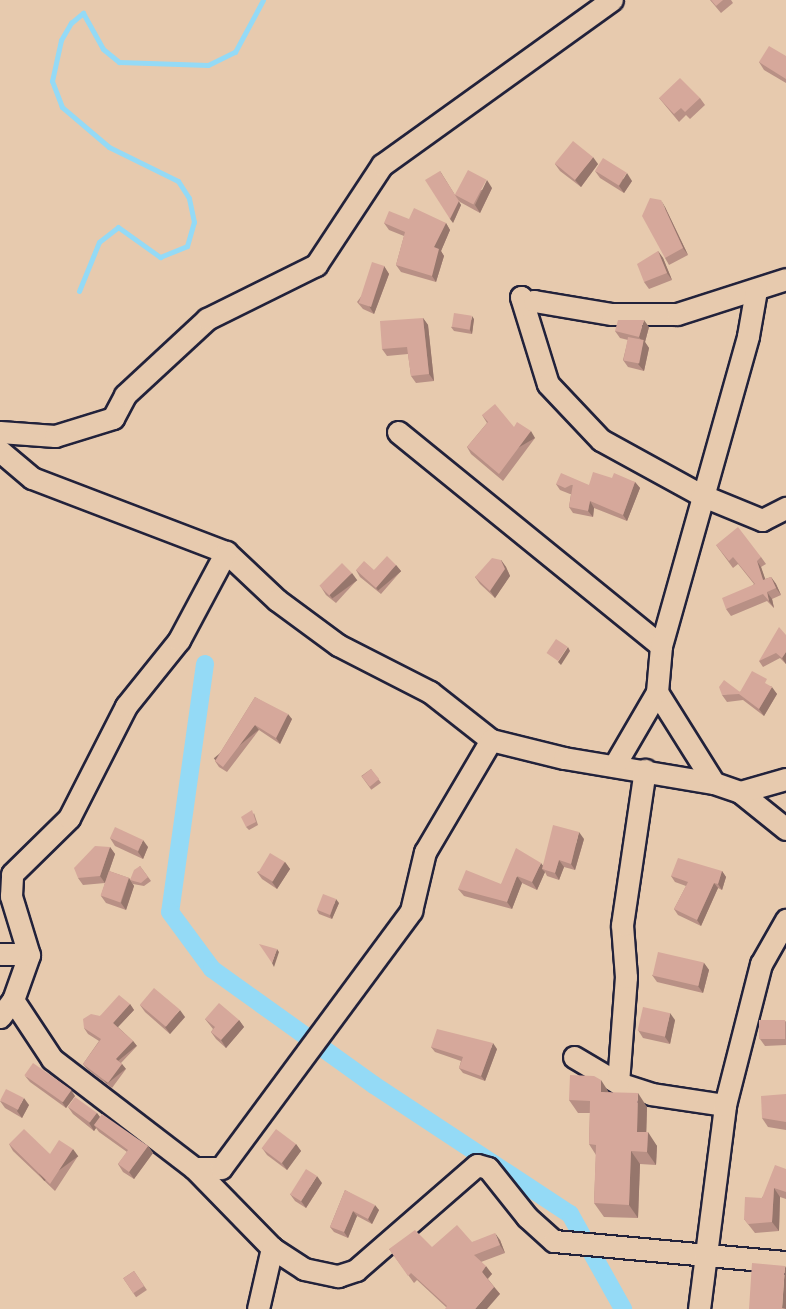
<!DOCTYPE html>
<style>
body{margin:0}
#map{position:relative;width:786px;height:1309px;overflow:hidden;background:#e7caae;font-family:Itim,sans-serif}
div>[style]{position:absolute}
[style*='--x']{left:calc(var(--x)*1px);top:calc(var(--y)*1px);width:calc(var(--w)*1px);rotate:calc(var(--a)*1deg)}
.stream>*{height:5px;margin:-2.5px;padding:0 2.5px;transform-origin:2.5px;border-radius:2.5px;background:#94daf6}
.canal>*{height:18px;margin:-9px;padding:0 9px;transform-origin:9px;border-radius:9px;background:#94daf6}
.roads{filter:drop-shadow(2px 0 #22223b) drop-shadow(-2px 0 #22223b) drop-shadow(0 2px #22223b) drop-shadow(0 -2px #22223b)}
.minor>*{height:21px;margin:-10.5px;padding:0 10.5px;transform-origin:10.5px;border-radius:10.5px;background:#e7caae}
.wall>*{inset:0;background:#b89085;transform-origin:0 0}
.shaded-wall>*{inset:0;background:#96766c;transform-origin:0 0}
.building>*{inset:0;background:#d6a89b;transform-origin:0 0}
span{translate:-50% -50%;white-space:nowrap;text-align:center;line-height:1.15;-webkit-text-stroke:6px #e7caae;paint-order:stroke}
</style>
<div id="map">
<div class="stream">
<i style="--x:79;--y:291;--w:53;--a:-67.8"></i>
<i style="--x:99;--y:242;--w:24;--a:-38"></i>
<i style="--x:118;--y:227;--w:52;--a:35.5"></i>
<i style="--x:160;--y:257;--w:29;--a:-22"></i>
<i style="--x:187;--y:246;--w:25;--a:-74"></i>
<i style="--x:194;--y:222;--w:25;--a:-102"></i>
<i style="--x:189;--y:198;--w:20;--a:-123"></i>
<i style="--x:178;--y:181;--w:77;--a:-153.8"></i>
<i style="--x:109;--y:147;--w:62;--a:-139.6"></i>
<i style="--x:62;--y:107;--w:28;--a:-111"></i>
<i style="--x:52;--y:81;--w:42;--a:-77.6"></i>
<i style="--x:61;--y:40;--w:20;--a:-60"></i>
<i style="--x:71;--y:23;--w:16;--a:-40"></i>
<i style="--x:83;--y:13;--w:41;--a:60.9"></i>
<i style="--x:103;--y:49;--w:21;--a:39"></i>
<i style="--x:119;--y:62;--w:89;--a:1.9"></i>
<i style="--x:208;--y:65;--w:30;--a:-26"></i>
<i style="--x:235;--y:52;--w:59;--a:-61.7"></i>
</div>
<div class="canal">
<i style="--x:205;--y:664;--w:250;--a:98"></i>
<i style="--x:170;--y:912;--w:71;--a:53.6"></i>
<i style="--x:212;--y:969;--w:199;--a:35.6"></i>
<i style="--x:374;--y:1085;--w:235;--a:33.4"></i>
<i style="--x:570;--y:1214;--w:109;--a:60.8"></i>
</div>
<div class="roads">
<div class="minor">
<i style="--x:521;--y:297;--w:91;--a:72.8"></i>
<i style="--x:548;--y:384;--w:77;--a:46.6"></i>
<i style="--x:601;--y:440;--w:114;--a:28.8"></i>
<i style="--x:701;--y:495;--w:66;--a:22.3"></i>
<i style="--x:762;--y:520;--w:27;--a:-27"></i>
<i style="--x:521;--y:297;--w:9;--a:58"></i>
<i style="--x:526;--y:305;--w:9;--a:-27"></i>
<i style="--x:534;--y:301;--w:79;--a:9.5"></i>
<i style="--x:612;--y:314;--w:65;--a:0"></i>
<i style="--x:677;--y:314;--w:114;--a:-17.8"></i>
<i style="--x:0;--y:432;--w:55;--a:4.2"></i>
<i style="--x:55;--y:436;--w:61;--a:-17.2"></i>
<i style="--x:113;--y:418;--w:26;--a:-62"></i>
<i style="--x:125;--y:395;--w:112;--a:-42.8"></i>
<i style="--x:207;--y:319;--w:122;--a:-26.4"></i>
<i style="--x:316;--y:265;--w:120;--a:-56.6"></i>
<i style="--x:382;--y:165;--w:283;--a:-35.7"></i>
<i style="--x:398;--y:432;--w:339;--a:39.1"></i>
<i style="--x:0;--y:451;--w:42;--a:40.2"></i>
<i style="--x:32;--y:478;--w:208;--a:20.9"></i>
<i style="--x:226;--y:552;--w:70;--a:43.3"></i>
<i style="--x:277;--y:600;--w:76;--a:36.4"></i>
<i style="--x:338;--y:645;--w:103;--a:27.1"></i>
<i style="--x:430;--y:692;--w:78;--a:38.2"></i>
<i style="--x:491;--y:740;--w:75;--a:13.9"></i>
<i style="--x:564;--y:758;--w:152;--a:9.5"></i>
<i style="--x:714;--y:783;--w:28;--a:19"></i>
<i style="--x:740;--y:792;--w:59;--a:38.8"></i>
<i style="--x:614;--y:766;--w:86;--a:-59.8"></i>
<i style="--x:714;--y:783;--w:107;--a:-122.1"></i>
<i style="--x:657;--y:692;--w:46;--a:-85"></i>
<i style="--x:661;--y:646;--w:322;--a:-74.3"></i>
<i style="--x:748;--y:336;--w:47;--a:-80.1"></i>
<i style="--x:740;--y:792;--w:48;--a:-15.8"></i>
<i style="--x:0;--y:954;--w:27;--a:0"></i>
<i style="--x:13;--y:1000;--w:71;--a:56.5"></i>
<i style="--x:52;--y:1059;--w:179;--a:37.5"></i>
<i style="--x:194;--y:1168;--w:112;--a:45.7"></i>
<i style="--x:272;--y:1248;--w:38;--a:33"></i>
<i style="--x:304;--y:1269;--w:35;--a:12"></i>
<i style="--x:338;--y:1276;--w:19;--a:-18"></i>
<i style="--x:356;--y:1270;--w:160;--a:-41"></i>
<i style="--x:477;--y:1165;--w:11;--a:15"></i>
<i style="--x:488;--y:1168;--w:63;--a:51.5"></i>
<i style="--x:527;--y:1217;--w:36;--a:42"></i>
<i style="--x:554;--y:1241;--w:233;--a:5.2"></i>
<i style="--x:0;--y:1017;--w:21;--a:-53"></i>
<i style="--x:13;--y:1000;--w:48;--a:-70.4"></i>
<i style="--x:29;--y:955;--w:62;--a:-107"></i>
<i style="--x:11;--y:896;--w:22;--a:-87"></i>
<i style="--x:12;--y:874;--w:80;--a:-44.5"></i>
<i style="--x:69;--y:818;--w:126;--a:-63"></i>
<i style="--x:126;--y:706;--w:85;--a:-51.2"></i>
<i style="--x:179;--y:640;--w:100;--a:-61.9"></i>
<i style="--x:574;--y:1057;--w:51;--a:30.6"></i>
<i style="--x:618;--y:1083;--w:35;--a:18"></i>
<i style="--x:651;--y:1094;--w:75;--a:8.5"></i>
<i style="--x:618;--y:1083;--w:106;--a:-85.7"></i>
<i style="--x:626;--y:977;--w:52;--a:-94.4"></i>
<i style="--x:622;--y:925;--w:157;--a:-81.6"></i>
<i style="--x:194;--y:1168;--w:27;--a:0"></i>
<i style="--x:221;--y:1168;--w:320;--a:-53.5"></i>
<i style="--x:411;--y:911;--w:61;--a:-76.7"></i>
<i style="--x:425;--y:852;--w:130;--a:-59.5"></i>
<i style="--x:258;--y:1309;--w:63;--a:-77.1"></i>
<i style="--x:699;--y:1309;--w:206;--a:-82.7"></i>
<i style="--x:725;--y:1105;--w:146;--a:-75.7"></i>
<i style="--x:761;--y:964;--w:51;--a:-60.4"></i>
</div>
</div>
<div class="wall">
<i style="clip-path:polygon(710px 0,731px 0,733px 3px,721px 13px)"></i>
<i style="clip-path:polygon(786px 56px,786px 83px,764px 70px,759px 62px)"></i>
<i style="clip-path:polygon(659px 98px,700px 98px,705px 105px,690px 119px,686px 115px,679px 122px)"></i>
<i style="clip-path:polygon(555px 164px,598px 164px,581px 187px,560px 171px)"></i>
<i style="clip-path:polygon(595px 171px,632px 181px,624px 193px,600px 178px)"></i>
<i style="clip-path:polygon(492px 188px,480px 213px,460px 202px,458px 200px,461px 205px,453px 223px,455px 195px)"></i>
<i style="clip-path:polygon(665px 207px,688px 255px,669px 265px,665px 258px)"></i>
<i style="clip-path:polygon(409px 219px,446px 223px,450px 230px,441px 251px,444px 256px,436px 282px,401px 272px,396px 265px,404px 236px,389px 230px,384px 223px)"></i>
<i style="clip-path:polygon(658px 251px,663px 258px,672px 280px,649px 289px,644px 282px)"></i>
<i style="clip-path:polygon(384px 266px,389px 274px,374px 314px,363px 309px,357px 302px)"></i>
<i style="clip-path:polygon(423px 318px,428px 325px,434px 381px,416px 383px,411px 376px,408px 354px,387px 356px,382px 349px)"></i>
<i style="clip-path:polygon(474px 319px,472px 334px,454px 331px,451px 327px)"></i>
<i style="clip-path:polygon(649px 327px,645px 342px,649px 348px,644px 371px,628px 367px,623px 360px,628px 340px,620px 338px,615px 331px)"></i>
<i style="clip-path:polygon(482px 415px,535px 438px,503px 481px,471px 454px,467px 447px,487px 423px)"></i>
<i style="clip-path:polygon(612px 478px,635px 482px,640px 488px,627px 521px,594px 508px,593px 517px,573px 513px,569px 507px,571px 494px,570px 494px,560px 490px,556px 484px,589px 485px)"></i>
<i style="clip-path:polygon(716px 545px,761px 557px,766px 564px,761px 567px,765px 579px,771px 577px,776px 584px,781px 595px,772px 599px,774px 608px,767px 601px,731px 616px,726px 609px,754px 584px,738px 564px,733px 568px)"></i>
<i style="clip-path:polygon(501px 560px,506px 567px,510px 576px,495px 598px,480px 584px,475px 577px)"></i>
<i style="clip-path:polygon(396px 565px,401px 571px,381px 594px,360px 577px,356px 570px,374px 570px)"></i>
<i style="clip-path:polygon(357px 580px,336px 603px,326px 595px,321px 587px)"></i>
<i style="clip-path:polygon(786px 635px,786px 664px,780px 658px,763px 667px,759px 661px)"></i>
<i style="clip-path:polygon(772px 686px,771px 687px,777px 694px,764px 716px,743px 700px,727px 702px,722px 695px)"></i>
<i style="clip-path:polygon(255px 697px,292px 719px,280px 744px,259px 730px,227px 772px,219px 767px,215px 761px)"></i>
<i style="left:371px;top:769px;width:17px;height:12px;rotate:54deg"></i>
<i style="clip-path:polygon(254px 813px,258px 825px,249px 830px,246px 827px)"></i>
<i style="clip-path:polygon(110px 838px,148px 847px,143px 859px,115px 846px)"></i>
<i style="clip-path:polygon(584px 839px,575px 870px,564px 867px,559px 880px,547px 876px,545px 872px,537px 890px,522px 883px,512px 909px,464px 896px,458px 889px,501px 884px,543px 865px)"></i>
<i style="clip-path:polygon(110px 847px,115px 854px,109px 871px,129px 878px,134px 886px,126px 910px,106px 903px,101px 896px,105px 883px,83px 885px,78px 878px)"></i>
<i style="clip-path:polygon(285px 862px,290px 869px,277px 889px,262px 879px,257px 872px)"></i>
<i style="clip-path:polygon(140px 866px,151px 881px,144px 886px,133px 884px,130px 880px)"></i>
<i style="clip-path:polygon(722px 871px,726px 877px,722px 890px,718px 888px,701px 926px,678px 915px,674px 909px,686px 886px,675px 882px,671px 876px)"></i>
<i style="clip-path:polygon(339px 903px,332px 919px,319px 914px,317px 910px)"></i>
<i style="clip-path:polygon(704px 963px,709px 970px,703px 993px,657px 982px,652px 975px)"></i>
<i style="clip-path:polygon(130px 1004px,134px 1010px,118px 1027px,133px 1041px,137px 1046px,121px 1063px,126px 1069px,112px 1088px,87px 1069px,83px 1064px,99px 1041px,88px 1034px,84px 1028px,100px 1016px)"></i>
<i style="clip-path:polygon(140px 1005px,185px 1017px,170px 1034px,145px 1012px)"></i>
<i style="clip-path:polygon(205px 1019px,239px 1020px,244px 1027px,226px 1048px,216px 1039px,211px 1032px,213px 1029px)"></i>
<i style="clip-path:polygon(675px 1020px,670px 1044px,643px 1038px,638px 1030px)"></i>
<i style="clip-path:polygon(786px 1021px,786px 1045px,765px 1046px,760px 1039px)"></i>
<i style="clip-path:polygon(431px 1047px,497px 1049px,485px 1081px,463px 1073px,459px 1068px,461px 1061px,435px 1052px)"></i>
<i style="clip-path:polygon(25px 1076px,75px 1096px,66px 1108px,30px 1082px)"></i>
<i style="clip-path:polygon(609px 1092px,647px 1107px,646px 1132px,657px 1146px,656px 1165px,640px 1164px,638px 1218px,604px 1217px,594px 1203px,596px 1155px,589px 1144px,590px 1113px,578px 1113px,569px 1100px)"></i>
<i style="clip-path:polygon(786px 1094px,786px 1130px,768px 1127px,762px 1118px)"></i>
<i style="clip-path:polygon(0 1101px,29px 1105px,22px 1118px,5px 1108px)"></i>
<i style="clip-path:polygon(68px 1107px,97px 1113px,100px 1117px,148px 1146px,153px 1153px,134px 1179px,123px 1172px,118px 1164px,127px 1152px,99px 1132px,96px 1128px,94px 1131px,73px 1114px)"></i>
<i style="clip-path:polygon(9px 1144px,50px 1154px,78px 1156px,55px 1191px,13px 1151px)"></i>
<i style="clip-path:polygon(296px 1144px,301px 1151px,287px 1170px,267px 1155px,262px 1148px)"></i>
<i style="clip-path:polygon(786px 1169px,786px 1199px,780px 1197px,779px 1231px,755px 1233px,744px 1219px)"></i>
<i style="clip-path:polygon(322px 1183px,306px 1208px,295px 1201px,290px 1194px)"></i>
<i style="clip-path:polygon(345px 1190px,379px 1210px,372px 1224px,357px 1216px,348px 1238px,334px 1232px,330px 1227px)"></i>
<i style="clip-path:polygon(500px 1240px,505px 1253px,481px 1262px,492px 1274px,488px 1279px,500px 1294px,446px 1307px,417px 1280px,414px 1283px,389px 1249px,432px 1247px,472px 1242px)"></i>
<i style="left:134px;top:1271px;width:23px;height:13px;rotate:56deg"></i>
</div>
<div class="shaded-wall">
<i style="clip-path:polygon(593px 157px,598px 164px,581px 187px,575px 180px)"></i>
<i style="clip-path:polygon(440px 171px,461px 205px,453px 223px,450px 219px)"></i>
<i style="clip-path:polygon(627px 173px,632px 181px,624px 193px,619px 186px)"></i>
<i style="clip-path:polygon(487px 180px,492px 188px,480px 213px,475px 205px)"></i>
<i style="clip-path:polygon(661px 200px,665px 207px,688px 255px,683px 248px)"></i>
<i style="clip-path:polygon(446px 223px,450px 230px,441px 251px,444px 256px,436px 282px,432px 276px,434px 247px)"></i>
<i style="clip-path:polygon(658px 251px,663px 258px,672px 280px,667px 273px)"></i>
<i style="clip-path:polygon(384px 266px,389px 274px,374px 314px,369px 306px)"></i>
<i style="clip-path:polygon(472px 316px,474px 319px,472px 334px,470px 330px)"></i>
<i style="clip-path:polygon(423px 318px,428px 325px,434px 381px,429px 374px)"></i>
<i style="clip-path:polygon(644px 320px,649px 327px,645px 342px,649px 348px,644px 371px,638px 364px,643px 343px,639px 337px)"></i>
<i style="left:531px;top:431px;width:8px;height:54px;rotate:60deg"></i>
<i style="clip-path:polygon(635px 482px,640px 488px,627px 521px,623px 515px)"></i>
<i style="clip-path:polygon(590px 501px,594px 508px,593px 517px,588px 511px)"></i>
<i style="clip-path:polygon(501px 560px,506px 567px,510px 576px,495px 598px,490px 591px)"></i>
<i style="clip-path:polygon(757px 561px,761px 567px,768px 587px,763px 580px)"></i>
<i style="left:396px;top:565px;width:8px;height:30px;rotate:50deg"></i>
<i style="left:352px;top:573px;width:9px;height:31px;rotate:54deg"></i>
<i style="clip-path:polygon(771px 577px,776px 584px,781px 595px,776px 588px)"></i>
<i style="clip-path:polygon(767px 592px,772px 599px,774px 608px,769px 601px)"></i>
<i style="clip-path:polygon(568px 647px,570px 651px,561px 665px,558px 662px)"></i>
<i style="clip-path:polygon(786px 652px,786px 664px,782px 658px)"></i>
<i style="clip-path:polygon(772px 687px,777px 694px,764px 716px,759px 709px)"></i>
<i style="clip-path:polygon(288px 714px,292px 719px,280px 744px,276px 738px)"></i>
<i style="left:255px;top:725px;width:6px;height:53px;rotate:51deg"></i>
<i style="clip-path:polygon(579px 832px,584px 839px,575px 870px,571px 864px)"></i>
<i style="clip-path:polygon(143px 840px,148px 847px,143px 859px,138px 852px)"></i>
<i style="clip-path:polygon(110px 847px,115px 854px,105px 883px,100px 876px)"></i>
<i style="clip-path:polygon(559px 860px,564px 867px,559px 880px,555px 873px)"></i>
<i style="clip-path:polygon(285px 862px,290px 869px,277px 889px,272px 882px)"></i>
<i style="clip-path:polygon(541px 863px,546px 870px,542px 869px,545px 872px,537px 890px,532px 882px)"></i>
<i style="clip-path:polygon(722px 871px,726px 877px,722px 890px,718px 884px)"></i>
<i style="clip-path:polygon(517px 876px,522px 883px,512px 909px,507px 902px)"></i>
<i style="clip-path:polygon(129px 878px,134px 886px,126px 910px,121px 903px)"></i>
<i style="clip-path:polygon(714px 883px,718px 888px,701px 926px,697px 920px)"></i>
<i style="clip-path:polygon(336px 899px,339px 903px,332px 919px,330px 916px)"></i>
<i style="clip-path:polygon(277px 949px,279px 952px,274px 967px,272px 963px)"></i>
<i style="clip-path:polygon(704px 963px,709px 970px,703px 993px,698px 986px)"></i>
<i style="clip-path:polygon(130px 1004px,134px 1010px,117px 1028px,113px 1023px)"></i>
<i style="clip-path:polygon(180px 1010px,185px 1017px,170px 1034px,165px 1027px)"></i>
<i style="clip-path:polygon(670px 1013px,675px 1020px,670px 1044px,665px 1037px)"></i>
<i style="clip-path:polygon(239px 1020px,244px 1027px,226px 1048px,221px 1040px)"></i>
<i style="left:133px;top:1041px;width:6px;height:25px;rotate:51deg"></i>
<i style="clip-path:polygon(493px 1043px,497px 1049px,485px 1081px,481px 1076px)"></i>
<i style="left:122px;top:1064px;width:6px;height:24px;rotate:51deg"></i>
<i style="clip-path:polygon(601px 1080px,610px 1094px,601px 1092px)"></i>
<i style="clip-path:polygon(71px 1090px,75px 1096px,66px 1108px,62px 1102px)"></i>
<i style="clip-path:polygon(638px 1093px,647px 1107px,646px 1145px,637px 1132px)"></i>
<i style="clip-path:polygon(24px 1098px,29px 1105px,22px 1118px,17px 1111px)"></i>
<i style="clip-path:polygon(97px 1113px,102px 1120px,94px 1125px,96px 1128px,94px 1131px,89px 1123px)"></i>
<i style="clip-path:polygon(648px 1132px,657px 1146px,656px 1165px,647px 1152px)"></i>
<i style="clip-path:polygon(296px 1144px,301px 1151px,287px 1170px,282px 1163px)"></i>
<i style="clip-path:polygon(148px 1146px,153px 1153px,134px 1179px,129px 1172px)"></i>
<i style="left:73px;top:1149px;width:9px;height:42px;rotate:54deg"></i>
<i style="clip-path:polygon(631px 1151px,640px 1164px,638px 1218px,629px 1205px)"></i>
<i style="clip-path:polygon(317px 1176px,322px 1183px,306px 1208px,301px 1201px)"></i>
<i style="clip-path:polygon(774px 1188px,780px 1197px,779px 1231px,772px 1222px)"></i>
<i style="clip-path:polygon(375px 1205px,379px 1210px,372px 1224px,368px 1219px)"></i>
<i style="clip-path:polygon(353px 1211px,357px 1216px,348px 1238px,344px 1232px)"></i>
<i style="clip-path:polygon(495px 1233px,500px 1240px,505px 1253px,500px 1245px)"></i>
<i style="clip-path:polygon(486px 1266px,492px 1274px,487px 1279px,482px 1272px)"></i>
<i style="clip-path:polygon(785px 1266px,786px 1268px,786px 1309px,782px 1309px)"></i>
<i style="clip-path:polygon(494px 1287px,500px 1294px,487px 1309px,475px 1309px)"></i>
</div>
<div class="building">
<i style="clip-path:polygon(711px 0,723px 0,716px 6px)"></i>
<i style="clip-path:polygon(769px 46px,786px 56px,786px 79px,759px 62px)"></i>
<i style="clip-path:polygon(680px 78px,700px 98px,685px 112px,681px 108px,674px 114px,659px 98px)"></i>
<i style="left:573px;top:141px;width:26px;height:29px;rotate:39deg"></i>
<i style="left:603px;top:158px;width:28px;height:15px;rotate:32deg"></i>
<i style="left:468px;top:170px;width:21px;height:28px;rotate:28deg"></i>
<i style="clip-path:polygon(440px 171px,459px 201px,450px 219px,425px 180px)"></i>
<i style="clip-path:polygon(650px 198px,661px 200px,683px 248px,665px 258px,642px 216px)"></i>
<i style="clip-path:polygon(414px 208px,446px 223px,434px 247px,439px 249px,432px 276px,396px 265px,405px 232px,384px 223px,389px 211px,409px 219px)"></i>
<i style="clip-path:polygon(658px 251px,667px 273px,644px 282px,637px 264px)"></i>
<i style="left:372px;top:262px;width:13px;height:43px;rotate:18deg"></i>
<i style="left:454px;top:313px;width:18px;height:14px;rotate:9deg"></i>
<i style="clip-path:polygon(423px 318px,429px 374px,411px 376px,407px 347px,382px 349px,380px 321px)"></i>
<i style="clip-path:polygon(618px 320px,644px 320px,639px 337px,615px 331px)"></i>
<i style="left:628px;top:337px;width:16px;height:24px;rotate:11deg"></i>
<i style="clip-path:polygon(495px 404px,514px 427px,517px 422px,531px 431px,499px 474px,467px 447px,488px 422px,482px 415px)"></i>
<i style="clip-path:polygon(593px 472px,612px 478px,614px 473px,635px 482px,623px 515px,590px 501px,588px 511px,569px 507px,573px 484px,565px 488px,556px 484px,561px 473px,589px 485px)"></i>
<i style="clip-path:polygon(738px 527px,761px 557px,757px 561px,763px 580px,771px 577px,776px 588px,767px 592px,769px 601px,763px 594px,726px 609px,722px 598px,755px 584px,733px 557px,729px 561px,716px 545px)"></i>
<i style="clip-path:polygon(387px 556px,396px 565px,376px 588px,356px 570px,364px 561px,374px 570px)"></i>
<i style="clip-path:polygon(492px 558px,501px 560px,505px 569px,490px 591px,475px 577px)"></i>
<i style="left:342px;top:563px;width:14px;height:32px;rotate:45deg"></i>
<i style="clip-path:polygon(779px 627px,786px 635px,786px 652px,782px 658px,776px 653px,759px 661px)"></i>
<i style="left:556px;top:639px;width:14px;height:17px;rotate:34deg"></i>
<i style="clip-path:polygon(752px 671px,767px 679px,765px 683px,772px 687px,759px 709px,739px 694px,722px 695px,719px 687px,724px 680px,740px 692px)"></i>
<i style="clip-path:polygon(255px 697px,288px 714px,276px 738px,255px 725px,223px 767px,215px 761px)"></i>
<i style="left:371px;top:769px;width:13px;height:12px;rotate:51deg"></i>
<i style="clip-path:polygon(252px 810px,256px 822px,246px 827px,241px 817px)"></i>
<i style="clip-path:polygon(553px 825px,579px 832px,571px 864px,559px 860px,555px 873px,542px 869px)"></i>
<i style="left:115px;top:827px;width:31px;height:12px;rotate:25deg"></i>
<i style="clip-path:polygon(95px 846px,110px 847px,100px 876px,78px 878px,74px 868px)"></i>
<i style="clip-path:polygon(516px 848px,541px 863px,532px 882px,517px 876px,507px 902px,458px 889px,466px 870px,501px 884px)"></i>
<i style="left:270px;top:853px;width:17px;height:23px;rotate:31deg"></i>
<i style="clip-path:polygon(678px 858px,722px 871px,718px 884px,714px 883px,697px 920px,674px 909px,688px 882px,671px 876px)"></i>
<i style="clip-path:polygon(140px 866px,148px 877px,141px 883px,130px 880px,134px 870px)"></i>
<i style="left:109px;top:871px;width:21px;height:26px;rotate:19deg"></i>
<i style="left:323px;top:894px;width:14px;height:17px;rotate:21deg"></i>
<i style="clip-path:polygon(259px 944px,277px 949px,272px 963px)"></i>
<i style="left:658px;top:952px;width:47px;height:24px;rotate:13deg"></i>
<i style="left:154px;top:988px;width:34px;height:22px;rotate:40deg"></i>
<i style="clip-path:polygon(119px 995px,130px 1004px,113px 1023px,133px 1041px,116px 1059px,122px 1064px,108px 1083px,83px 1064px,101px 1039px,84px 1028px,83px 1019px,91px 1014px,100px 1016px)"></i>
<i style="clip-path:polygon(219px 1003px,239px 1020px,221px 1040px,211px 1032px,215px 1027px,205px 1019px)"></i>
<i style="left:643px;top:1007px;width:28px;height:24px;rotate:13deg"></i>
<i style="left:759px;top:1020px;width:26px;height:19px"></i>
<i style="clip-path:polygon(437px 1029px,493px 1043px,481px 1076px,459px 1068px,463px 1057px,431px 1047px)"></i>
<i style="left:33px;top:1063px;width:47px;height:15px;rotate:35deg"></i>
<i style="clip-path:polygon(570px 1075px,594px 1076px,601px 1080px,601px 1092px,638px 1093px,637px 1132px,648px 1132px,647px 1152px,631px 1151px,629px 1205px,594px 1203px,596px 1145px,589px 1144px,590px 1101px,569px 1100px)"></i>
<i style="left:6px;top:1089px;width:20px;height:13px;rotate:27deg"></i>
<i style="clip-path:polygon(786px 1094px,786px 1122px,762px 1118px,761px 1096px)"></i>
<i style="left:75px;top:1097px;width:27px;height:12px;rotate:36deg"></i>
<i style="clip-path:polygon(102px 1114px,148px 1146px,129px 1172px,118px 1164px,128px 1150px,94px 1125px)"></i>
<i style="clip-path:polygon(24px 1129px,50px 1154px,59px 1140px,73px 1149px,50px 1184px,9px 1144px)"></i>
<i style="left:276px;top:1129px;width:25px;height:24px;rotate:37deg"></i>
<i style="clip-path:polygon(775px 1165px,786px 1169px,786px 1192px,774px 1188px,772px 1222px,748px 1224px,744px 1219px,745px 1197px,762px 1198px)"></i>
<i style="left:306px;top:1169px;width:13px;height:30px;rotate:32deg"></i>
<i style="clip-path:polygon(345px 1190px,375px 1205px,368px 1219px,353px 1211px,344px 1232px,330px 1227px)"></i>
<i style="clip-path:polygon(457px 1225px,472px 1242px,495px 1233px,500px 1245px,474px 1255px,486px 1266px,482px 1272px,494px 1287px,475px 1309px,445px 1309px,447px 1306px,411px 1273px,408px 1276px,389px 1249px,415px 1230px,432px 1247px)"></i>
<i style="clip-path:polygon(752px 1263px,785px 1266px,782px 1308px,786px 1309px,749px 1309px)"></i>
<i style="left:134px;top:1271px;width:18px;height:13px;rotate:56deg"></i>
</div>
</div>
